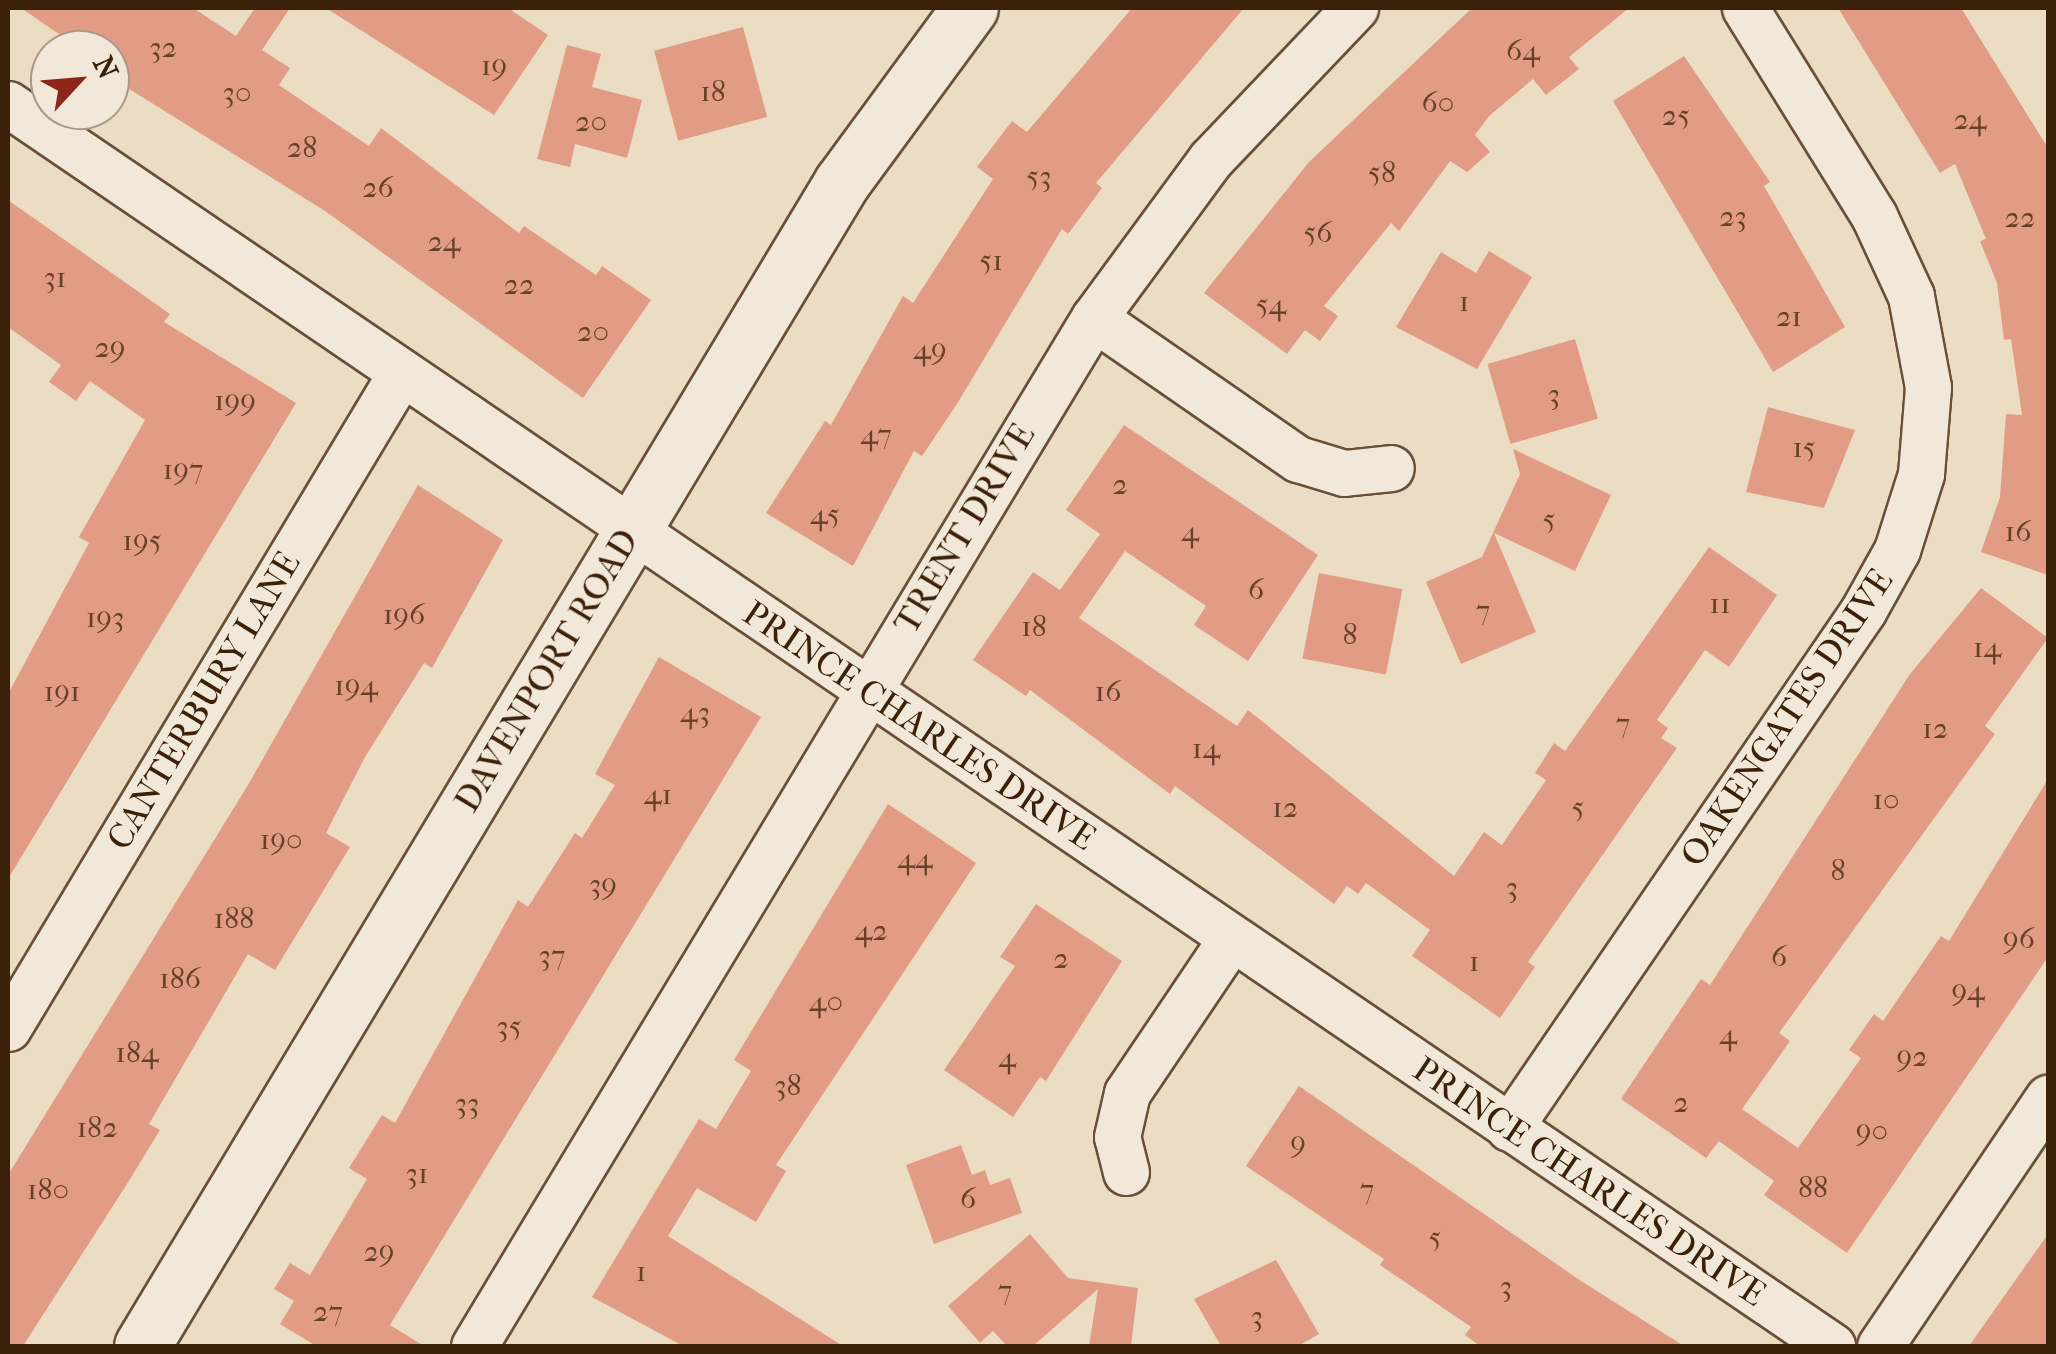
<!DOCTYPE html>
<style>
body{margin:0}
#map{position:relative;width:2056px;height:1354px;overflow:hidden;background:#ebdcc4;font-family:"IM FELL French Canon",serif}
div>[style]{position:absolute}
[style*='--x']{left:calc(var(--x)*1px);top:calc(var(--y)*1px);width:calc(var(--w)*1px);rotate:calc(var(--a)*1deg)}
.building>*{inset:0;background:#e29c85;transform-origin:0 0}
.roads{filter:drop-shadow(2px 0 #685038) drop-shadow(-2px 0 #685038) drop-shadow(0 2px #685038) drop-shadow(0 -2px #685038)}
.street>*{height:45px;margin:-22.5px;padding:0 22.5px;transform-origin:22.5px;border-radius:22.5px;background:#f2e8d9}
.secondary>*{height:55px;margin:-27.5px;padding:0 27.5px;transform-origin:27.5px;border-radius:27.5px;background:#f2e8d9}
span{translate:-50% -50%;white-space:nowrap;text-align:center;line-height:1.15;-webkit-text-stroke:10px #f2e8d9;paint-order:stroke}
.number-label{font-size:30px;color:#664029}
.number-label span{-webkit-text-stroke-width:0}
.street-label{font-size:35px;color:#3c210a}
.frame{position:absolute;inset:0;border:10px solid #3c210a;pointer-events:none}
.north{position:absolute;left:30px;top:30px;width:100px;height:100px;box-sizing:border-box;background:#f2e8d9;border:2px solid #a99886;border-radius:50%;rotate:64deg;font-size:28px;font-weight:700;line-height:40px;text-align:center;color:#3c210a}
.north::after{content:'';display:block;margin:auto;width:35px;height:45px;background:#8f2418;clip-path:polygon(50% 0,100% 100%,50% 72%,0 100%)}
</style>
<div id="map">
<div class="building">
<i style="clip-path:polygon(21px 8px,193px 8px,236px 36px,255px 8px,290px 8px,262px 50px,290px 68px,279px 85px,369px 146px,381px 128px,519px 233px,524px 226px,596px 275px,602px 266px,651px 300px,583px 398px,325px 211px,110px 77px,110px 50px,82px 50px)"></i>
<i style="clip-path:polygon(326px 8px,508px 8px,548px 35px,494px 115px)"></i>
<i style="clip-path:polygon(1132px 8px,1244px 8px,1096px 183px,1102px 188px,1068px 234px,1062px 229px,957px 404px,922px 456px,914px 451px,853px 566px,766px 513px,825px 421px,831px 425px,903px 296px,913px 303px,993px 179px,977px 167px,1012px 121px,1027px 132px)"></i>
<i style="clip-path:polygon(1472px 8px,1629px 8px,1569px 57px,1579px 69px,1546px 95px,1533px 79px,1489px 116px,1475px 135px,1490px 152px,1467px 172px,1450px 161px,1399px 231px,1391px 223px,1324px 306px,1338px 316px,1320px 341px,1305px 330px,1287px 354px,1204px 293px,1309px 162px)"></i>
<i style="clip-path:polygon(1838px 8px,1961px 8px,2048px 148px,2048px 575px,1981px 552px,2000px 497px,2006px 414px,2022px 415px,2011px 339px,2004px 340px,1997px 283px,1980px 241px,1986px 239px,1955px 164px,1940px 173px)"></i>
<i style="left:743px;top:27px;width:93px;height:92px;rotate:75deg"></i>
<i style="clip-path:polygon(567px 45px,601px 54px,592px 87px,642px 100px,627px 158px,575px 144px,570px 167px,537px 159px)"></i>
<i style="clip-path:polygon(1684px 56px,1770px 182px,1764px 186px,1845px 327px,1773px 372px,1613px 101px)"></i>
<i style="clip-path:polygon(8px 200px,170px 314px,164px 322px,296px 403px,8px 879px,8px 694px,89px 543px,79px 537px,145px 420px,90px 381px,76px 401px,49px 382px,61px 365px,8px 327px)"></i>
<i style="clip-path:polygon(1489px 251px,1532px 277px,1477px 369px,1396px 327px,1441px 252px,1476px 273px)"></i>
<i style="left:1575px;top:339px;width:83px;height:91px;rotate:74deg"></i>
<i style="clip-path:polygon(1768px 407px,1855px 430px,1824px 508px,1746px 492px)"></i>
<i style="clip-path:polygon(1124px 425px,1318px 555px,1248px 661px,1194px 625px,1206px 606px,1125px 551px,1079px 618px,1237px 726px,1248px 710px,1454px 876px,1484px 832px,1502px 845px,1546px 780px,1535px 773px,1554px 743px,1565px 751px,1709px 547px,1777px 595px,1729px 667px,1705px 650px,1657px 720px,1668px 728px,1661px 738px,1677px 748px,1528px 962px,1535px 967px,1500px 1018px,1412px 956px,1430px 930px,1366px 883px,1358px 894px,1347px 886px,1334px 904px,1175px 786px,1170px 794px,1030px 690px,1026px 696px,973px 660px,1033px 572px,1060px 590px,1100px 534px,1066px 510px)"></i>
<i style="clip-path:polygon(1513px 449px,1611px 495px,1575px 571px,1494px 533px,1536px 632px,1461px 664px,1426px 582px,1482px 557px,1520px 474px)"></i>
<i style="clip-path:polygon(418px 485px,503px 540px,432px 668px,424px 663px,365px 757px,326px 833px,350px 847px,275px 970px,248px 954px,149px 1124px,160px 1130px,127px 1184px,23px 1346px,8px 1346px,8px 1175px,248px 785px)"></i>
<i style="left:1319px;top:573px;width:85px;height:87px;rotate:11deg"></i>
<i style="clip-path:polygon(1981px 588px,2048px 638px,1985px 726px,1995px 734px,1779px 1033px,1790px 1041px,1742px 1109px,1798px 1148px,1861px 1058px,1849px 1050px,1874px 1014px,1883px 1021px,1941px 936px,1949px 941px,2048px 779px,2048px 957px,1847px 1253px,1764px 1195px,1774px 1181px,1719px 1141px,1706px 1158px,1621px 1099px,1701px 979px,1710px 985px,1910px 674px)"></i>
<i style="clip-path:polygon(659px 657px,761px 717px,390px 1325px,424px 1346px,316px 1346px,280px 1324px,294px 1301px,274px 1289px,290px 1263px,310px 1275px,367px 1179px,349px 1168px,382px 1115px,395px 1123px,518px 900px,528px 907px,575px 833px,582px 838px,615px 785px,595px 774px)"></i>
<i style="clip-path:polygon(888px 804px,976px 863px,776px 1165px,786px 1171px,756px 1222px,697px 1188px,668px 1236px,843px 1346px,683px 1346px,592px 1297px,699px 1119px,716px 1129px,751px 1071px,734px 1060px)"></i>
<i style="clip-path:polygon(1036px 904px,1122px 961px,1046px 1081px,1040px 1077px,1013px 1117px,944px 1070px,1015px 966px,1000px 957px)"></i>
<i style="clip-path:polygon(1299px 1086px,1581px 1281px,1684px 1346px,1480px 1346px,1465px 1335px,1471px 1327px,1380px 1265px,1384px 1259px,1246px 1166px)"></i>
<i style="clip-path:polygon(961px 1145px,972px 1175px,985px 1170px,990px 1185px,1010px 1178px,1022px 1213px,934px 1244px,906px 1165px)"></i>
<i style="clip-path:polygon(1030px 1234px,1068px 1278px,1138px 1288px,1131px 1346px,1089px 1346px,1098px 1289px,1033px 1346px,1007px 1346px,993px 1331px,980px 1343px,948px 1306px)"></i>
<i style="clip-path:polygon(2048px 1234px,2048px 1346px,1969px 1346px)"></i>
<i style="clip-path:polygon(1276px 1260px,1319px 1334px,1298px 1346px,1221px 1346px,1194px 1299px)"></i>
</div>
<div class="roads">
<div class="street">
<i style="--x:8;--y:104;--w:2207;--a:34.25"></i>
<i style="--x:1094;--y:318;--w:248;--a:34.7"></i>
<i style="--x:1298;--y:459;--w:48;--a:16.9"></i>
<i style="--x:1344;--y:473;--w:47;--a:-6.1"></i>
<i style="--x:8;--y:1028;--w:764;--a:-59.04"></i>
<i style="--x:1509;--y:1128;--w:627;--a:-55.6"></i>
<i style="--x:1863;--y:611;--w:70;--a:-60.9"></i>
<i style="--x:1897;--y:550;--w:80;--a:-72.5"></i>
<i style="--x:1921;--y:474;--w:87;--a:-85.4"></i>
<i style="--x:1928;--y:387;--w:93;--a:-100.6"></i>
<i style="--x:1911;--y:296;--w:88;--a:-114.8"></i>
<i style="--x:1874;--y:216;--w:245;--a:-121.8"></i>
<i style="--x:1126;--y:1172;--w:36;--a:-104"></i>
<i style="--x:1117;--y:1137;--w:45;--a:-77.2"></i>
<i style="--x:1127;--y:1093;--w:186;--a:-56"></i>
<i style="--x:474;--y:1346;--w:1200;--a:-58.91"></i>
<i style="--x:1094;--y:318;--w:197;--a:-53.7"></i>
<i style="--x:1211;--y:159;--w:209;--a:-46.4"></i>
<i style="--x:1880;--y:1346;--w:300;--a:-55.9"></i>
</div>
<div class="secondary">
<i style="--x:142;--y:1346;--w:1358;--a:-58.98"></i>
<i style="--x:842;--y:182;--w:216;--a:-53.7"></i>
</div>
</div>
<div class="number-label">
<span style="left:163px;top:48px">32</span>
<span style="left:1523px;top:51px">64</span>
<span style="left:494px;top:66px">19</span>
<span style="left:713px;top:92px">18</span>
<span style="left:237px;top:93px">30</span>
<span style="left:1438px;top:103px">60</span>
<span style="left:1676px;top:116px">25</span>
<span style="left:1970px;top:120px">24</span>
<span style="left:591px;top:122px">20</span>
<span style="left:302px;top:148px">28</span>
<span style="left:1382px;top:173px">58</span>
<span style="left:1039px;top:177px">53</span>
<span style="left:378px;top:188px">26</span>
<span style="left:1733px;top:217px">23</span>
<span style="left:2020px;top:218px">22</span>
<span style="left:1318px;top:233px">56</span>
<span style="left:444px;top:242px">24</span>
<span style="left:991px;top:261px">51</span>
<span style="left:55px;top:278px">31</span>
<span style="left:519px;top:285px">22</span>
<span style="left:1464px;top:302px">1</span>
<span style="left:1271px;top:305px">54</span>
<span style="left:1789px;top:317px">21</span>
<span style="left:593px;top:332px">20</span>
<span style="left:110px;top:348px">29</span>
<span style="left:930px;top:350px">49</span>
<span style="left:1554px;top:395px">3</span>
<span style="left:235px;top:401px">199</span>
<span style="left:876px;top:435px">47</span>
<span style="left:1804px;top:448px">15</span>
<span style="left:183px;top:470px">197</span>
<span style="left:1120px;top:485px">2</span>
<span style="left:825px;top:515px">45</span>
<span style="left:1549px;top:520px">5</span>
<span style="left:1190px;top:532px">4</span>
<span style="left:2018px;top:532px">16</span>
<span style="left:142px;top:541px">195</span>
<span style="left:1256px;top:590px">6</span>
<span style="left:1720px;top:604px">11</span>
<span style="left:1483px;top:611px">7</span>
<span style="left:404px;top:615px">196</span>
<span style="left:105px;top:618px">193</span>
<span style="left:1034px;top:627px">18</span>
<span style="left:1350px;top:635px">8</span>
<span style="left:1987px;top:648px">14</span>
<span style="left:356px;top:686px">194</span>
<span style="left:62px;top:692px">191</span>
<span style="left:1108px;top:692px">16</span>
<span style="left:695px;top:713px">43</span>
<span style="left:1623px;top:724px">7</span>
<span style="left:1935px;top:729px">12</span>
<span style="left:1206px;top:749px">14</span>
<span style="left:658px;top:795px">41</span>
<span style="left:1886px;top:800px">10</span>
<span style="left:1285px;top:808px">12</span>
<span style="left:1578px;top:808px">5</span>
<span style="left:281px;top:840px">190</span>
<span style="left:915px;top:859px">44</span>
<span style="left:1838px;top:871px">8</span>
<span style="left:603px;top:885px">39</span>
<span style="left:1512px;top:888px">3</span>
<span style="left:234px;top:919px">188</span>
<span style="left:871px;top:931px">42</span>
<span style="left:2019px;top:939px">96</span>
<span style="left:552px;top:956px">37</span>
<span style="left:1779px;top:957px">6</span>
<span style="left:1061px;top:959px">2</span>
<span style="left:1474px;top:962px">1</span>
<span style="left:180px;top:979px">186</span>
<span style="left:1968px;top:991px">94</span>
<span style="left:826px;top:1002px">40</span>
<span style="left:509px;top:1027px">35</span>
<span style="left:1728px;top:1035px">4</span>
<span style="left:137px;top:1053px">184</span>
<span style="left:1912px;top:1057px">92</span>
<span style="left:1007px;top:1058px">4</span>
<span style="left:788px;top:1086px">38</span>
<span style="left:1681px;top:1103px">2</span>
<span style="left:467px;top:1104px">33</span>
<span style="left:97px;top:1128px">182</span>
<span style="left:1872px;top:1131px">90</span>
<span style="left:1298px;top:1143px">9</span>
<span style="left:417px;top:1174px">31</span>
<span style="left:1813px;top:1188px">88</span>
<span style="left:48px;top:1190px">180</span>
<span style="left:1367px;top:1190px">7</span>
<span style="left:968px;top:1199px">6</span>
<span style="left:1435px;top:1238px">5</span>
<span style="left:379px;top:1252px">29</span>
<span style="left:641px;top:1272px">1</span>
<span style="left:1506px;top:1287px">3</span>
<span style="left:1005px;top:1291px">7</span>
<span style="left:328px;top:1312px">27</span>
<span style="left:1257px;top:1317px">3</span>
</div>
<div class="street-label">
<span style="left:965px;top:529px;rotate:-59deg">TRENT DRIVE</span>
<span style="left:547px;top:671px;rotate:-59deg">DAVENPORT ROAD</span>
<span style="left:204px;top:701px;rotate:-59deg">CANTERBURY LANE</span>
<span style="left:1787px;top:718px;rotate:-56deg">OAKENGATES DRIVE</span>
<span style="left:919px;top:726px;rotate:34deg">PRINCE CHARLES DRIVE</span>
<span style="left:1589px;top:1182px;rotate:34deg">PRINCE CHARLES DRIVE</span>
</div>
<div class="frame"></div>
<div class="north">N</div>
</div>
